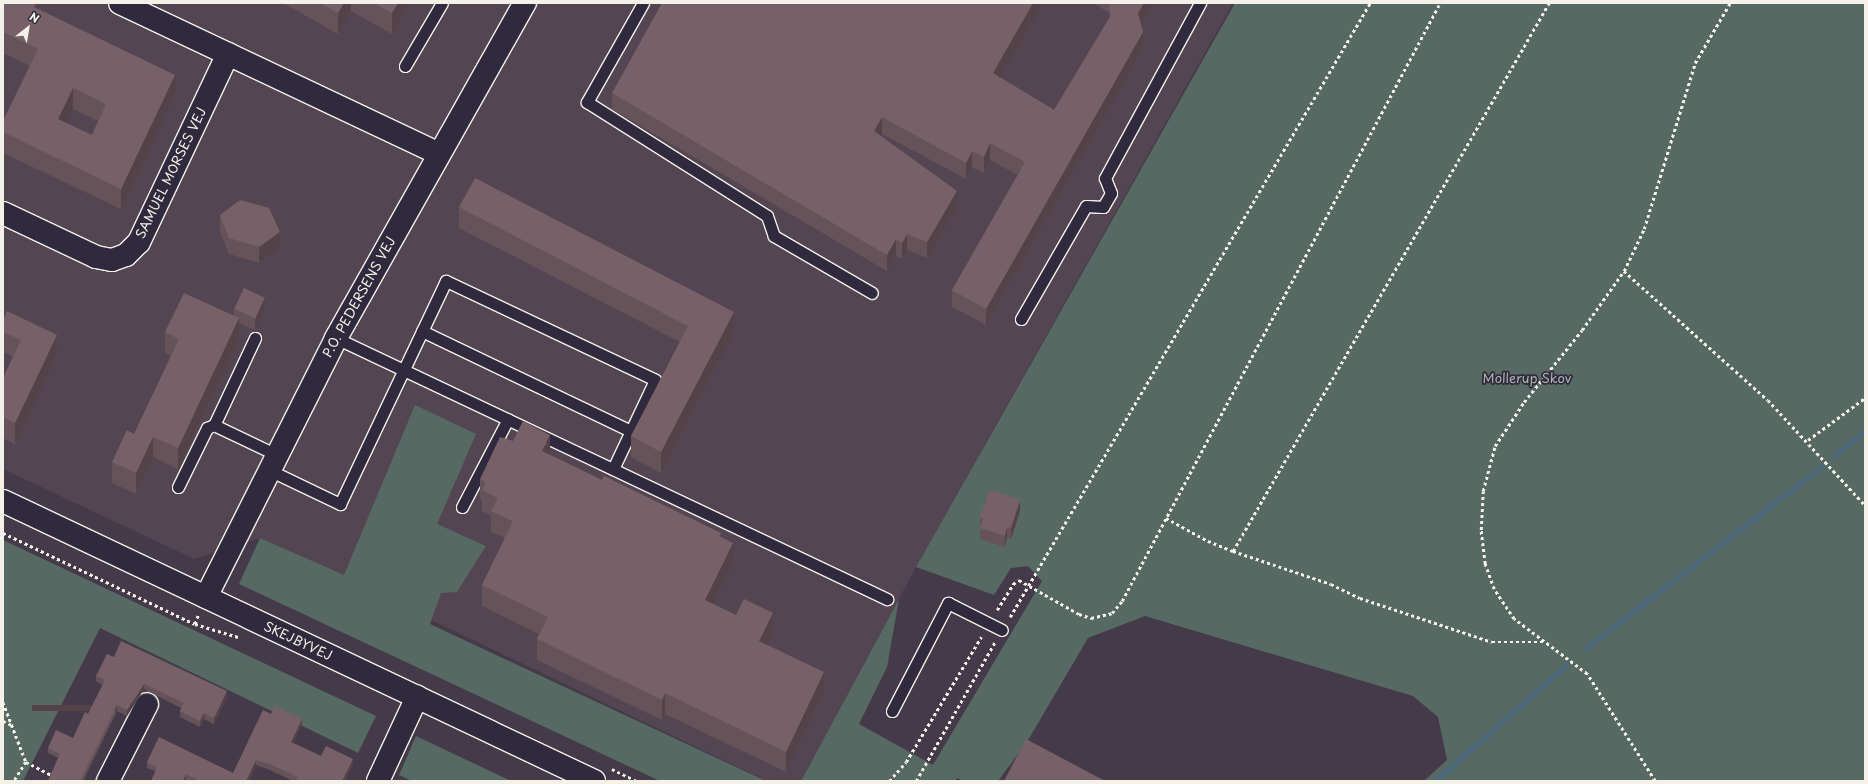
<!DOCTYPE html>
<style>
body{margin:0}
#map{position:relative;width:1868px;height:784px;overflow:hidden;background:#453a4a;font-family:"Playpen Sans",sans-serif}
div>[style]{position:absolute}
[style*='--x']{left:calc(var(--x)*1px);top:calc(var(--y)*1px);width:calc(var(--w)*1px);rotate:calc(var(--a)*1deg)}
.built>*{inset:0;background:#544553}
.green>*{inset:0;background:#566963}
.stream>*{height:6px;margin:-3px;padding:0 3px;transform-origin:3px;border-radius:3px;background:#50697a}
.path>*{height:2.5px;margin-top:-1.25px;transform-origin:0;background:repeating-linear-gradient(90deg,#f4f1e8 0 3px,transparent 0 6px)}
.roads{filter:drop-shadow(1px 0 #f4f1e8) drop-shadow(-1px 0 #f4f1e8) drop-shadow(0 1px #f4f1e8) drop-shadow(0 -1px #f4f1e8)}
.lane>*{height:11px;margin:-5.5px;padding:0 5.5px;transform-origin:5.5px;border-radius:5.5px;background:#2f2a3d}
.street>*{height:22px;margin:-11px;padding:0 11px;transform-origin:11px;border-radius:11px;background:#2f2a3d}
.secondary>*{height:22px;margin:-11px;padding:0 11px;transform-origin:11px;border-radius:11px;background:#2f2a3d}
.wall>*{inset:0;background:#665359}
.shaded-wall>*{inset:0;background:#534348;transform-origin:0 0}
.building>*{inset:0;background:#776067;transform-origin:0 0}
span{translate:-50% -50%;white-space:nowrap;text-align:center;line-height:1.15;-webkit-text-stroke:3.5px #2f2a3d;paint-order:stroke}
.street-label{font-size:13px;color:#f4f1e8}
.park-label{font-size:13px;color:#adb4ac}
.frame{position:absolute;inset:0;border:4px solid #f4f1e8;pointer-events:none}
.north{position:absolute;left:8px;top:8px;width:40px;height:40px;-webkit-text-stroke:3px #2f2a3d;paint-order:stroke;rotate:31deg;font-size:11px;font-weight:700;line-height:16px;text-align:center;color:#f4f1e8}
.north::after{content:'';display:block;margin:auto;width:14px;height:18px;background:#f4f1e8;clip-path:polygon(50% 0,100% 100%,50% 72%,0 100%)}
</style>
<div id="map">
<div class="built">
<i style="clip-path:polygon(3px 3px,1233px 3px,916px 567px,801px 781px,767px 781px,260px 538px,194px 559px,3px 469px)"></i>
</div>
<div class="green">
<i style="clip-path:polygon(1235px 3px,1865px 3px,1865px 781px,1424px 781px,1447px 760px,1438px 717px,1413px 696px,1145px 616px,1088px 638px,1027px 742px,998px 781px,964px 781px,957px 778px,955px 781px,801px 781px,899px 599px,887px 667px,859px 724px,933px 765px,1042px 581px,1028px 566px,1011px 568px,994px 595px,916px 567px)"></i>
<i style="clip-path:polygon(415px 405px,476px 434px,437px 524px,486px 546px,457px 592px,441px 593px,430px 624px,766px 781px,660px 781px,239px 584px,260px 538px,344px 575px)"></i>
<i style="clip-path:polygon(3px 540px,376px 716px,358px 753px,100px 628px,23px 781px,3px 781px)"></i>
<i style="clip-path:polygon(416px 736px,511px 781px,412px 781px,399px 775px)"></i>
</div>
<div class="stream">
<i style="--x:1835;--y:456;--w:38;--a:-39"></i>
<i style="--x:1587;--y:648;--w:297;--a:-37.6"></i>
<i style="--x:1436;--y:781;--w:174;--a:-41.5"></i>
</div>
<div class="path">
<i style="--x:1624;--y:271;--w:193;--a:41.9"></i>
<i style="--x:1768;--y:400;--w:143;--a:47.3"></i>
<i style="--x:1808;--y:440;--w:71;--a:-36.4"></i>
<i style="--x:1166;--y:518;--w:48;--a:28.7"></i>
<i style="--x:1208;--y:541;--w:27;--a:22"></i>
<i style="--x:1233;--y:551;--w:103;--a:18.6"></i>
<i style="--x:1331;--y:584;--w:32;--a:26"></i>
<i style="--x:1360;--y:598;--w:139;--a:18.4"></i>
<i style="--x:1492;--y:642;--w:52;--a:0"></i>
<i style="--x:3;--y:533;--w:212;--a:25.4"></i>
<i style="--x:195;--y:624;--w:45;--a:16.8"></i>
<i style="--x:1233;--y:551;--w:633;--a:-60.03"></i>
<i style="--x:997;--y:610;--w:31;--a:-58"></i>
<i style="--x:1013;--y:584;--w:7;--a:-34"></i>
<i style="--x:1019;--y:580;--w:69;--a:29.5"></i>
<i style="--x:1079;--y:614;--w:13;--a:18"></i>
<i style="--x:1091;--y:618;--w:22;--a:-13"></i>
<i style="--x:1112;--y:613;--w:16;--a:-50"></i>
<i style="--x:1122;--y:601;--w:677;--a:-62"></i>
<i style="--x:1010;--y:617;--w:712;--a:-59.62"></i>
<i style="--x:195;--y:624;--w:9;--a:-72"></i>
<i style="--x:3;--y:702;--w:64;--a:69"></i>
<i style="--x:26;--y:762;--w:22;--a:122"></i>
<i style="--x:3;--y:721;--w:10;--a:24"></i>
<i style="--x:26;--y:762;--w:31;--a:27"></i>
<i style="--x:612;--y:769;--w:28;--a:26"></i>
<i style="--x:889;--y:781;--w:25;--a:-48"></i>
<i style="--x:906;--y:762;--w:146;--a:-59"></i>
<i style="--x:916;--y:781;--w:160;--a:-60.4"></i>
<i style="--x:1655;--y:781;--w:127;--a:-122.4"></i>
<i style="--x:1587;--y:674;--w:91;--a:-143"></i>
<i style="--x:1514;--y:619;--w:36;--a:-124"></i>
<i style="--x:1494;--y:589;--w:27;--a:-110"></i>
<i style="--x:1485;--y:564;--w:34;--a:-97"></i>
<i style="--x:1481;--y:530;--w:39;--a:-87"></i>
<i style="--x:1483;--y:491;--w:47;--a:-75.1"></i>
<i style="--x:1495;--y:446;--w:53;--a:-56.6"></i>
<i style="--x:1524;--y:402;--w:92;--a:-51.1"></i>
<i style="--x:1582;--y:330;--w:72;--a:-54.6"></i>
<i style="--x:1624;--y:271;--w:47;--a:-64.5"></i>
<i style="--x:1644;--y:229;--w:174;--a:-72.9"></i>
<i style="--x:1695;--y:63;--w:69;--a:-59.7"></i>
</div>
<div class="roads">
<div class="lane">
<i style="--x:643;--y:3;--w:114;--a:119.5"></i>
<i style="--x:587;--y:102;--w:213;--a:32.3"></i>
<i style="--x:767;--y:216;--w:21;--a:71"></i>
<i style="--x:774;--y:236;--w:113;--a:30.2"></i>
<i style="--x:405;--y:66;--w:73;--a:-59.6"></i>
<i style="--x:1021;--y:319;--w:130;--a:-60.1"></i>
<i style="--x:1086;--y:206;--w:17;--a:3"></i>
<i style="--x:1103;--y:207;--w:16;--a:-60"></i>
<i style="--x:1111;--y:193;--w:16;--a:-112"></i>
<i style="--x:1105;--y:178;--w:199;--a:-61.5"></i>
<i style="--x:422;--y:331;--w:232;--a:25.6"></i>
<i style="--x:255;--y:338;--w:96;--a:115.2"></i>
<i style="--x:214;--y:425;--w:70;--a:25.5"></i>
<i style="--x:336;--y:338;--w:610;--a:25.35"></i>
<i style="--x:269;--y:470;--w:79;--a:25.6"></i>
<i style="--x:340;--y:504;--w:247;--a:-64.6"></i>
<i style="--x:446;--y:281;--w:231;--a:25.3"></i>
<i style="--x:655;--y:380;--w:98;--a:115.3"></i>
<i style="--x:178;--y:487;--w:66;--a:-63.8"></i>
<i style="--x:207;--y:428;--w:8;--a:-23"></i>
<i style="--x:462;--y:507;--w:99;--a:-62.4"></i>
<i style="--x:892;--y:711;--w:122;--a:-62.6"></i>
<i style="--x:948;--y:603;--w:60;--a:26.6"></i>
</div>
<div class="street">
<i style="--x:120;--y:3;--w:353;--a:25.3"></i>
<i style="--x:3;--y:213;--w:103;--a:25.3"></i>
<i style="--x:96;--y:257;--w:16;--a:11"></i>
<i style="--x:112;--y:260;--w:15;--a:-20"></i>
<i style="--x:126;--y:255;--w:18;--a:-45"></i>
<i style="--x:139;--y:242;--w:208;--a:-64.7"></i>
<i style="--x:206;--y:597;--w:290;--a:-63.3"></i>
<i style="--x:336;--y:338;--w:385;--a:-60.6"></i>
<i style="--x:108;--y:781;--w:86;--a:-63.1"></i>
<i style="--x:378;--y:781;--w:93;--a:-65.1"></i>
</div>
<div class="secondary">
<i style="--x:3;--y:501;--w:654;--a:25.35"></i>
</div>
</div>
<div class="wall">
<i style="clip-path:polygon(evenodd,3px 3px,36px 8px,175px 96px,121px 209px,3px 153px,3px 121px,30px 66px,3px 53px,3px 3px,73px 109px,98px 121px,92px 135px,66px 123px,73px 109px)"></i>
<i style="clip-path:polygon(283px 3px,409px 3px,392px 34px,351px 11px,338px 34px)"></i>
<i style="clip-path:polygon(1093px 3px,1154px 3px,1141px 24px,1143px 49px,986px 325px,952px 307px,952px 290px,1018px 175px,990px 160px,984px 173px,972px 167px,966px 179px,882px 134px,881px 136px,957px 208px,927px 258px,907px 250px,902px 259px,896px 256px,887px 271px,612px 109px,612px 93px,1000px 77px,1054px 110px,1109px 18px,1109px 13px)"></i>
<i style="clip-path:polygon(459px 207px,734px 333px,661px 473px,631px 457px,631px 436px,680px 342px,459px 228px)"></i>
<i style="clip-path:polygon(220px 215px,280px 248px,259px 263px,229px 254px,220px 231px)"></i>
<i style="clip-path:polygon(234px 309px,265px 309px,255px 330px,239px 323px,239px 339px,178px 469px,153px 457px,136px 494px,112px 483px,112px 462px,134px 434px,171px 356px,165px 353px,165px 332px,234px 316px)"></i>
<i style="clip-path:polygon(3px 320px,57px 356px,15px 444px,3px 438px,3px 378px,13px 357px,3px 352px)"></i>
<i style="clip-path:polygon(550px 455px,721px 537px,733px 564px,713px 604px,773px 634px,767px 645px,824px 693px,786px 772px,665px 714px,662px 720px,537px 660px,537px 639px,539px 634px,482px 606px,482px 585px,505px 538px,491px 532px,491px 516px,482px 511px,482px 500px,480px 499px,480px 479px)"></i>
<i style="clip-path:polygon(1020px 511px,1011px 539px,1007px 538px,1005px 547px,980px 539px,980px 517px)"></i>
<i style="clip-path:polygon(114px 657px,227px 697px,214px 724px,204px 719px,200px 727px,180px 717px,180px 711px,181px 708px,144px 689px,127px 716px,117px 711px,83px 781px,48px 781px,58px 758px,48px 753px,48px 748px,73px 738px,88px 714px,103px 685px,96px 681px,96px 676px)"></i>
<i style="clip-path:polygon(271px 714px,302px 724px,293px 743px,321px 756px,353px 764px,345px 781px,293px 781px,270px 770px,256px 765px,249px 781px,188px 781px,155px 771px,147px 768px,147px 762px,233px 773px)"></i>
</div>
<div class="shaded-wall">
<i style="clip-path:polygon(344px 3px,351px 3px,351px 11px,338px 34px,338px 13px)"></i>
<i style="clip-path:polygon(398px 3px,409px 3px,392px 34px,392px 13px)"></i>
<i style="clip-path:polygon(1033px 3px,1043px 3px,993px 89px,993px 73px)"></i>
<i style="clip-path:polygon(1144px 3px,1154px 3px,1138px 29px,1138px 13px)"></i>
<i style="clip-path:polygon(1143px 32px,1143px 49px,986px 325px,986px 309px)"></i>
<i style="clip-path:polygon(175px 75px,175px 96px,121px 209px,121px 189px)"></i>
<i style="clip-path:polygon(73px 88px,73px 109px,58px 140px,58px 119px)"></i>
<i style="clip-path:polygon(882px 117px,882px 134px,874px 147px,874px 131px)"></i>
<i style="clip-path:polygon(990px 143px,990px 160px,984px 173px,984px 157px)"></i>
<i style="clip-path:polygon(972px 151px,972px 167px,966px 179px,966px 163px)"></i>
<i style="clip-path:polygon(957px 191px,957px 208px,927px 258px,927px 242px)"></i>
<i style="clip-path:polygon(280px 232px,280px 248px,259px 263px,259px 247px)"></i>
<i style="clip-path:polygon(907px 234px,907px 250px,902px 259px,902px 243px)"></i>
<i style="clip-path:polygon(896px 239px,896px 256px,887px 271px,887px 255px)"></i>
<i style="clip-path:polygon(265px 298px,265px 309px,255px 330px,255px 319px)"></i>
<i style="clip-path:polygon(734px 312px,734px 333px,661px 473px,661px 452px)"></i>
<i style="clip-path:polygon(239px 318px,239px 339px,178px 469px,178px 448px)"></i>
<i style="clip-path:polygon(57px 335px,57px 356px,15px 444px,15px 423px)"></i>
<i style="clip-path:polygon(550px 435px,550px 455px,542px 451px)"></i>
<i style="clip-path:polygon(153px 437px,153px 457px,136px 494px,136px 473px)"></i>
<i style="clip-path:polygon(1020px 500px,1020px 511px,1011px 539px,1011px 528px)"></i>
<i style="clip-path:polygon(1007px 527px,1007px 538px,1005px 547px,1005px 536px)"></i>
<i style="clip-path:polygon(733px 543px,733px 564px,705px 621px,705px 600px)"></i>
<i style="clip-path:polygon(773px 613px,773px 634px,759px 661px,759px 641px)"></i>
<i style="clip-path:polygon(824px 672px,824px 693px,786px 772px,786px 752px)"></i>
<i style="clip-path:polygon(144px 684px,144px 689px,127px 716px,127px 710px)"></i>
<i style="clip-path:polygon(227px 691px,227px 697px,214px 724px,214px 718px)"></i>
<i style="clip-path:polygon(665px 693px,665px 714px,662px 720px,662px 700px)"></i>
<i style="left:117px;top:705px;width:6px;height:85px;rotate:90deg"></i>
<i style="clip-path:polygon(204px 713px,204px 719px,200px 727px,200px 721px)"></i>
<i style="clip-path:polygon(302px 719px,302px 724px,291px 747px,291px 742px)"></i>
<i style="clip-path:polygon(353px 759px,353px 764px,345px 781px,342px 781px)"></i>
<i style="clip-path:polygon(256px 760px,256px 765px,249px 781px,246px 781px)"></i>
<i style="clip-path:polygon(186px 774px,186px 781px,183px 781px)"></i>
</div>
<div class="building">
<i style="clip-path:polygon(evenodd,3px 3px,35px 3px,36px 4px,34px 7px,175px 75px,121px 189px,3px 132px,3px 121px,38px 49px,3px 32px,3px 3px,73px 88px,106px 104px,92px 135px,58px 119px,73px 88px)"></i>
<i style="clip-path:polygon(320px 3px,344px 3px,338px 13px)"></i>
<i style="clip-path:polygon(374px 3px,398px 3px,392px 13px)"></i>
<i style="clip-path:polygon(662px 3px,1033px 3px,993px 73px,1054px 110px,1111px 15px,1109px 7px,1111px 3px,1144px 3px,1138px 13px,1143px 32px,986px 309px,952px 290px,1025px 162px,990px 143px,984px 157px,972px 151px,966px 163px,882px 117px,874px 131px,957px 191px,927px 242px,907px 234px,902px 243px,896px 239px,887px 255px,612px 93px)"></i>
<i style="clip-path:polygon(475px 178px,734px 312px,661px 452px,631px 436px,688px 326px,459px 207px)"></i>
<i style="clip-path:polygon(240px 200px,269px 208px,280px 232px,259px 247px,229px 238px,220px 215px)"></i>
<i style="left:244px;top:288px;width:23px;height:23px;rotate:25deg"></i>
<i style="clip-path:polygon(184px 293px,239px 318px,178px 448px,153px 437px,136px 473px,112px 462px,127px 430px,134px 434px,179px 339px,165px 332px)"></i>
<i style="clip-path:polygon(7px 311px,57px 335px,15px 423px,3px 417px,3px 378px,21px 340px,3px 332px,3px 320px)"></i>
<i style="clip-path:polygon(523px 421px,550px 435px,542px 451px,602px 480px,604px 476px,721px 533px,719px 536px,733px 543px,705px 600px,736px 615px,744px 599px,773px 613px,759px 641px,824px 672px,786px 752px,665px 693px,662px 700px,537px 639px,548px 617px,482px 585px,513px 521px,491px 511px,498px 498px,482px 490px,486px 482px,480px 479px,500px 437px,513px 441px)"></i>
<i style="clip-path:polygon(990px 490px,1020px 500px,1011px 528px,1007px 527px,1005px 536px,980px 528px,983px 519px,980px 517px)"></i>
<i style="clip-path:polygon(121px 641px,227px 691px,214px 718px,204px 713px,200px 721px,180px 711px,184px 703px,144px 684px,127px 710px,117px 705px,80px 781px,48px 781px,60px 754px,48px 748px,56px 730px,73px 738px,85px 712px,88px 714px,105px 680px,96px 676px,107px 654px,114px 657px)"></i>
<i style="clip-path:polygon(275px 706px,302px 719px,291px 742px,321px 756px,326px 746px,353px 759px,342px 781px,296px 781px,298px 777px,270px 764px,256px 760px,246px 781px,200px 781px,186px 774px,183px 781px,151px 781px,157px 767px,147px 762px,159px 737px,233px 773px,263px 710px,271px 714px)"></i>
<i style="clip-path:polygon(1026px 739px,1105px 781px,1004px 781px)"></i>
</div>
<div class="street-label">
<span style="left:171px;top:173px;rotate:-64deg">SAMUEL MORSES VEJ</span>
<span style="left:359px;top:297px;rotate:-61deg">P.O. PEDERSENS VEJ</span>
<span style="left:298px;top:641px;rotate:25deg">SKEJBYVEJ</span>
</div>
<div class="park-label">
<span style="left:1527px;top:378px">Mollerup Skov</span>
</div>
<div class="frame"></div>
<div class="north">N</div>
</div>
